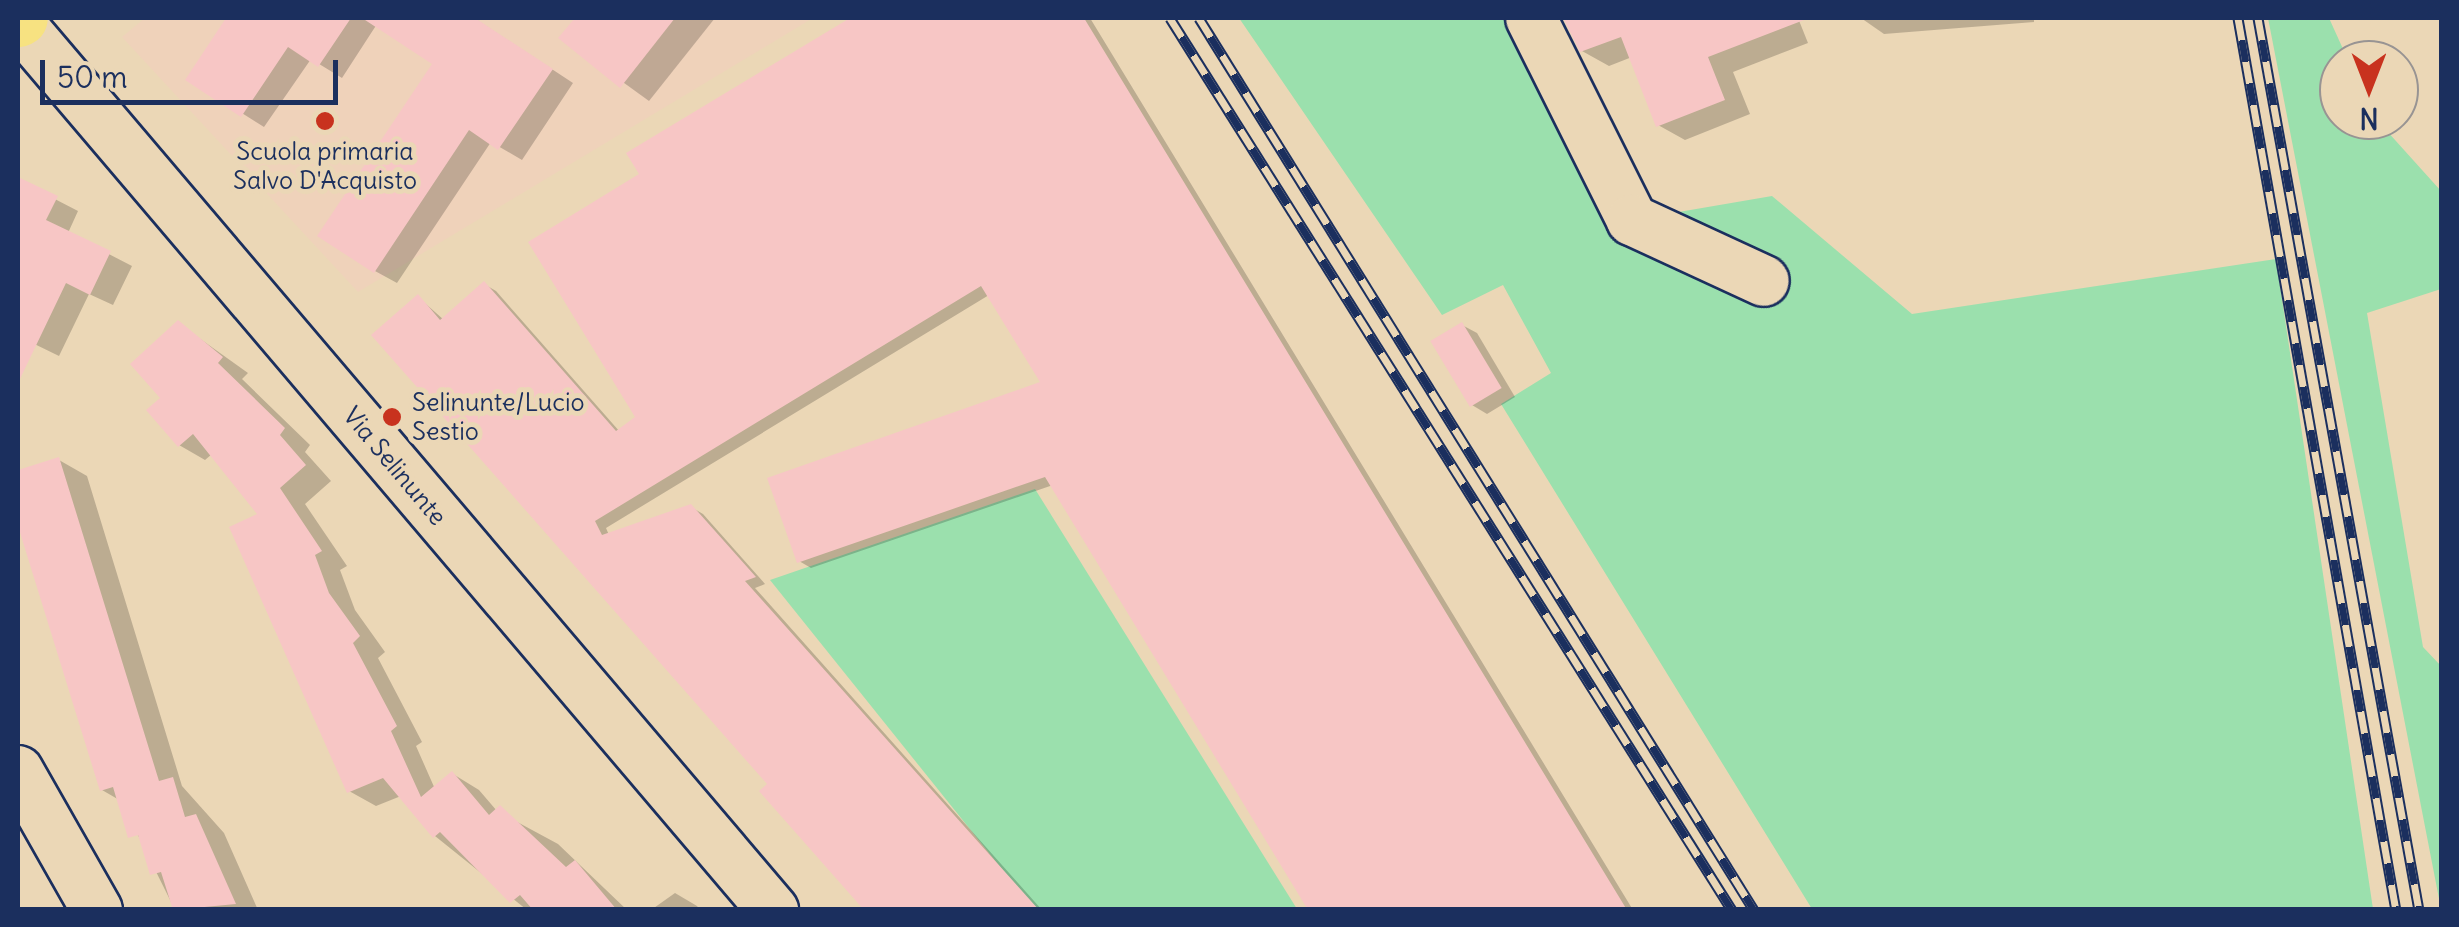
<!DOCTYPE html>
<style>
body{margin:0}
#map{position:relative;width:2459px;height:927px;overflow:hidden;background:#ebd7b6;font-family:Delius,sans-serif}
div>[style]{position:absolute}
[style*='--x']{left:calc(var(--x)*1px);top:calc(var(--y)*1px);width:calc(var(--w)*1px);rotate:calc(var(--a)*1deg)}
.built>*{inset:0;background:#efd2ba}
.green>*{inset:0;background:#9be0ad}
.shadow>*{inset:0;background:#0003}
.building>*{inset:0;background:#f7c6c5;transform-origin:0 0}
.roads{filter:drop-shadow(2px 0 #1b2f5e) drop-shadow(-2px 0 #1b2f5e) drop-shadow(0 2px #1b2f5e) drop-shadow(0 -2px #1b2f5e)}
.minor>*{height:50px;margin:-25px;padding:0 25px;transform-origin:25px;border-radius:25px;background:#ebd7b6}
.major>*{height:55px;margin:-27.5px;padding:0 27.5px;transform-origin:27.5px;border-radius:27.5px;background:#f7e281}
.rail>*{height:11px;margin-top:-5.5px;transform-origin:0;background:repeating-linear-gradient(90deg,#ebd7b6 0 22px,#1b2f5e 0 44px);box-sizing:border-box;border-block:2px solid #1b2f5e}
.dots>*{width:28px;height:28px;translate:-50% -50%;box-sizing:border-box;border:5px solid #ebd7b6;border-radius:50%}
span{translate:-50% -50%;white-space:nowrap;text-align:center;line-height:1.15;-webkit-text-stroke:10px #ebd7b6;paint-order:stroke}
.poi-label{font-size:25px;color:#1b2f5e}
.left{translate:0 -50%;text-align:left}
.street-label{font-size:25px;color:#1b2f5e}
.frame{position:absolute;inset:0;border:20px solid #1b2f5e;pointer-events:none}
.north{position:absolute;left:2319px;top:40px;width:100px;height:100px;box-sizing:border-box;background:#ebd7b6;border:2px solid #989493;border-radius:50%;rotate:180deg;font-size:28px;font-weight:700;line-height:40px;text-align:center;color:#1b2f5e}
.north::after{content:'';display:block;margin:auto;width:35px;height:45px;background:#c8321e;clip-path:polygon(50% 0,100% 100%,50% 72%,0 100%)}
.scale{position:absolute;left:40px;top:60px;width:298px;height:45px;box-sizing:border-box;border:5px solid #1b2f5e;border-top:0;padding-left:12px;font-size:30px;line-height:35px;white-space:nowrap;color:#1b2f5e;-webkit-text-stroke:8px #ebd7b6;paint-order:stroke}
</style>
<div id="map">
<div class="built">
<i style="clip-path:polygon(145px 18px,813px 18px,358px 292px,122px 37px)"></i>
</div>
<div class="green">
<i style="clip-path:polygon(1239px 18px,1520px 18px,1632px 220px,1772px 196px,1912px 314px,2276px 259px,2373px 909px,1812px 909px,1501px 404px,1551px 373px,1503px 285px,1442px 315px)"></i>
<i style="clip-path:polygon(2268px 18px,2329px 18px,2348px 60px,2339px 60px,2339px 120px,2377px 120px,2441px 191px,2441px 289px,2367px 313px,2423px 647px,2441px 666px,2441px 909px)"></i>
<i style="clip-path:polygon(1035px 489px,1297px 909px,1034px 909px,770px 580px)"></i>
</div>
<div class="shadow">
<i style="clip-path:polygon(229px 18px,474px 18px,573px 83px,522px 160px,491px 142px,397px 283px,375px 271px,435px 63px,377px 24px,342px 78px,311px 59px,264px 127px,188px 79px)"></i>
<i style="clip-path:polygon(578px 18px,715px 18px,649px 101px,562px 38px)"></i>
<i style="clip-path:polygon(855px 18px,1090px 18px,1633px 910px,1311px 910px,1053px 485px,811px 568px,799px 561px,1044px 384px,989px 295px,606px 528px,609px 535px,691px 507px,703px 514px,765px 584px,755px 588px,1042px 910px,867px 910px,418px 297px,444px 320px,484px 284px,496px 291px,620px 432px,639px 418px,643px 175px,630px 154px)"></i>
<i style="clip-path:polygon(1566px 18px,1798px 18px,1808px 43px,1733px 72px,1750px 114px,1685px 140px,1658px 125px,1632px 57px,1609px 66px,1582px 51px)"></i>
<i style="clip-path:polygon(1861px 18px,2034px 18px,2034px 22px,1884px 34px)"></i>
<i style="clip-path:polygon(18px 180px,78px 211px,68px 233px,132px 266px,113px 305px,89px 294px,59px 356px,18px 336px)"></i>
<i style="clip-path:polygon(178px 323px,248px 373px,242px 379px,310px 445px,305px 452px,331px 481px,305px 504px,347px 566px,340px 570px,355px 610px,385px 652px,378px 658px,422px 742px,416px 746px,435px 789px,453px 774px,479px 790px,497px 811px,558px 844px,627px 910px,527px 910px,435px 836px,401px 796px,376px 806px,349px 791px,261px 515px,212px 454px,205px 460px,179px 445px,164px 398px)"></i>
<i style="clip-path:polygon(1462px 325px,1477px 333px,1515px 397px,1487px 414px,1472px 405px)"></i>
<i style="clip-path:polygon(59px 460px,87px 476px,182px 786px,224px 833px,258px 910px,175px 910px,121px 801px,102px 790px,18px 518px,18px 473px)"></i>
<i style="clip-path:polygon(675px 893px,697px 906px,700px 910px,651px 910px)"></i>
</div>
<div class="building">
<i style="clip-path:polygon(226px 18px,351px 18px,318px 67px,288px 47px,241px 117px,185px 80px)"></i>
<i style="clip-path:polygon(362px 18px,475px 18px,553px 69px,498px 150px,469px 130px,374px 273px,317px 236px,432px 64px)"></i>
<i style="clip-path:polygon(575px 18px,675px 18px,620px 88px,558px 38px)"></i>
<i style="clip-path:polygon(850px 18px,1084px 18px,1627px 910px,1308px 910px,1045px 477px,797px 563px,767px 478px,1040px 382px,981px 286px,595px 521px,602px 535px,691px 504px,756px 577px,745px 581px,1039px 910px,864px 910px,759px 791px,767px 784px,371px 335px,418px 294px,440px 320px,484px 281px,616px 431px,635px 417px,528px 242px,639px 174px,626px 153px)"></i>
<i style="clip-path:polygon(1563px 18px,1803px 18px,1804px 20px,1708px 57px,1725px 100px,1656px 127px,1621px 37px,1580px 52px)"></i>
<i style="clip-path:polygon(18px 177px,58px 196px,46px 220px,111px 251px,90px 295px,66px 283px,18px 383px)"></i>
<i style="clip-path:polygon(178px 320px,223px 357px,218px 363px,285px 428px,280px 435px,306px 465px,280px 488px,322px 551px,315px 555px,329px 593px,360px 636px,353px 643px,397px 726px,391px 731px,421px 797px,452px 771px,489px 815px,500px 805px,566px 867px,575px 860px,617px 910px,533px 910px,520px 895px,510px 903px,440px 832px,433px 838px,383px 778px,347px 793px,229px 527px,257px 514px,193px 434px,178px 447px,146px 410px,160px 398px,130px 364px)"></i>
<i style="left:1462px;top:322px;width:77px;height:37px;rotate:59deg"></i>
<i style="clip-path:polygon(59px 457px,159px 781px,173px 777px,185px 817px,196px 814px,236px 904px,173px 910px,161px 872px,150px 875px,138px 835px,128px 838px,113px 787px,100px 791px,18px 526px,18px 470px)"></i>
</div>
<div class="roads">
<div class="minor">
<i style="--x:1531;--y:18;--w:226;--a:63.4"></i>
<i style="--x:1632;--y:220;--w:145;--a:24.8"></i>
<i style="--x:18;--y:22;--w:1166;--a:49.63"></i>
<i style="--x:18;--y:771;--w:160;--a:60.4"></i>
</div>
<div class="major">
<i style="--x:18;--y:19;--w:2;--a:-27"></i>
</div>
</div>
<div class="rail">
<i style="--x:1170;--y:18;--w:1054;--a:57.79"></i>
<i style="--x:1199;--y:18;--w:1051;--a:58.11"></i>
<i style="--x:2238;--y:18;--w:906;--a:79.96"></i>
<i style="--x:2258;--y:18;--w:906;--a:79.77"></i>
</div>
<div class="dots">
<i style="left:325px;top:121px;background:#c8321e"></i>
<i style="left:392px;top:417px;background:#c8321e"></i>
</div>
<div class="poi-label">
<span style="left:325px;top:166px">Scuola primaria<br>Salvo D'Acquisto</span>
<span class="left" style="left:412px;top:417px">Selinunte/Lucio<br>Sestio</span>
</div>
<div class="street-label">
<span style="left:395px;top:466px;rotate:50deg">Via Selinunte</span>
</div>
<div class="frame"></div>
<div class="north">N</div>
<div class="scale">50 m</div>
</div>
